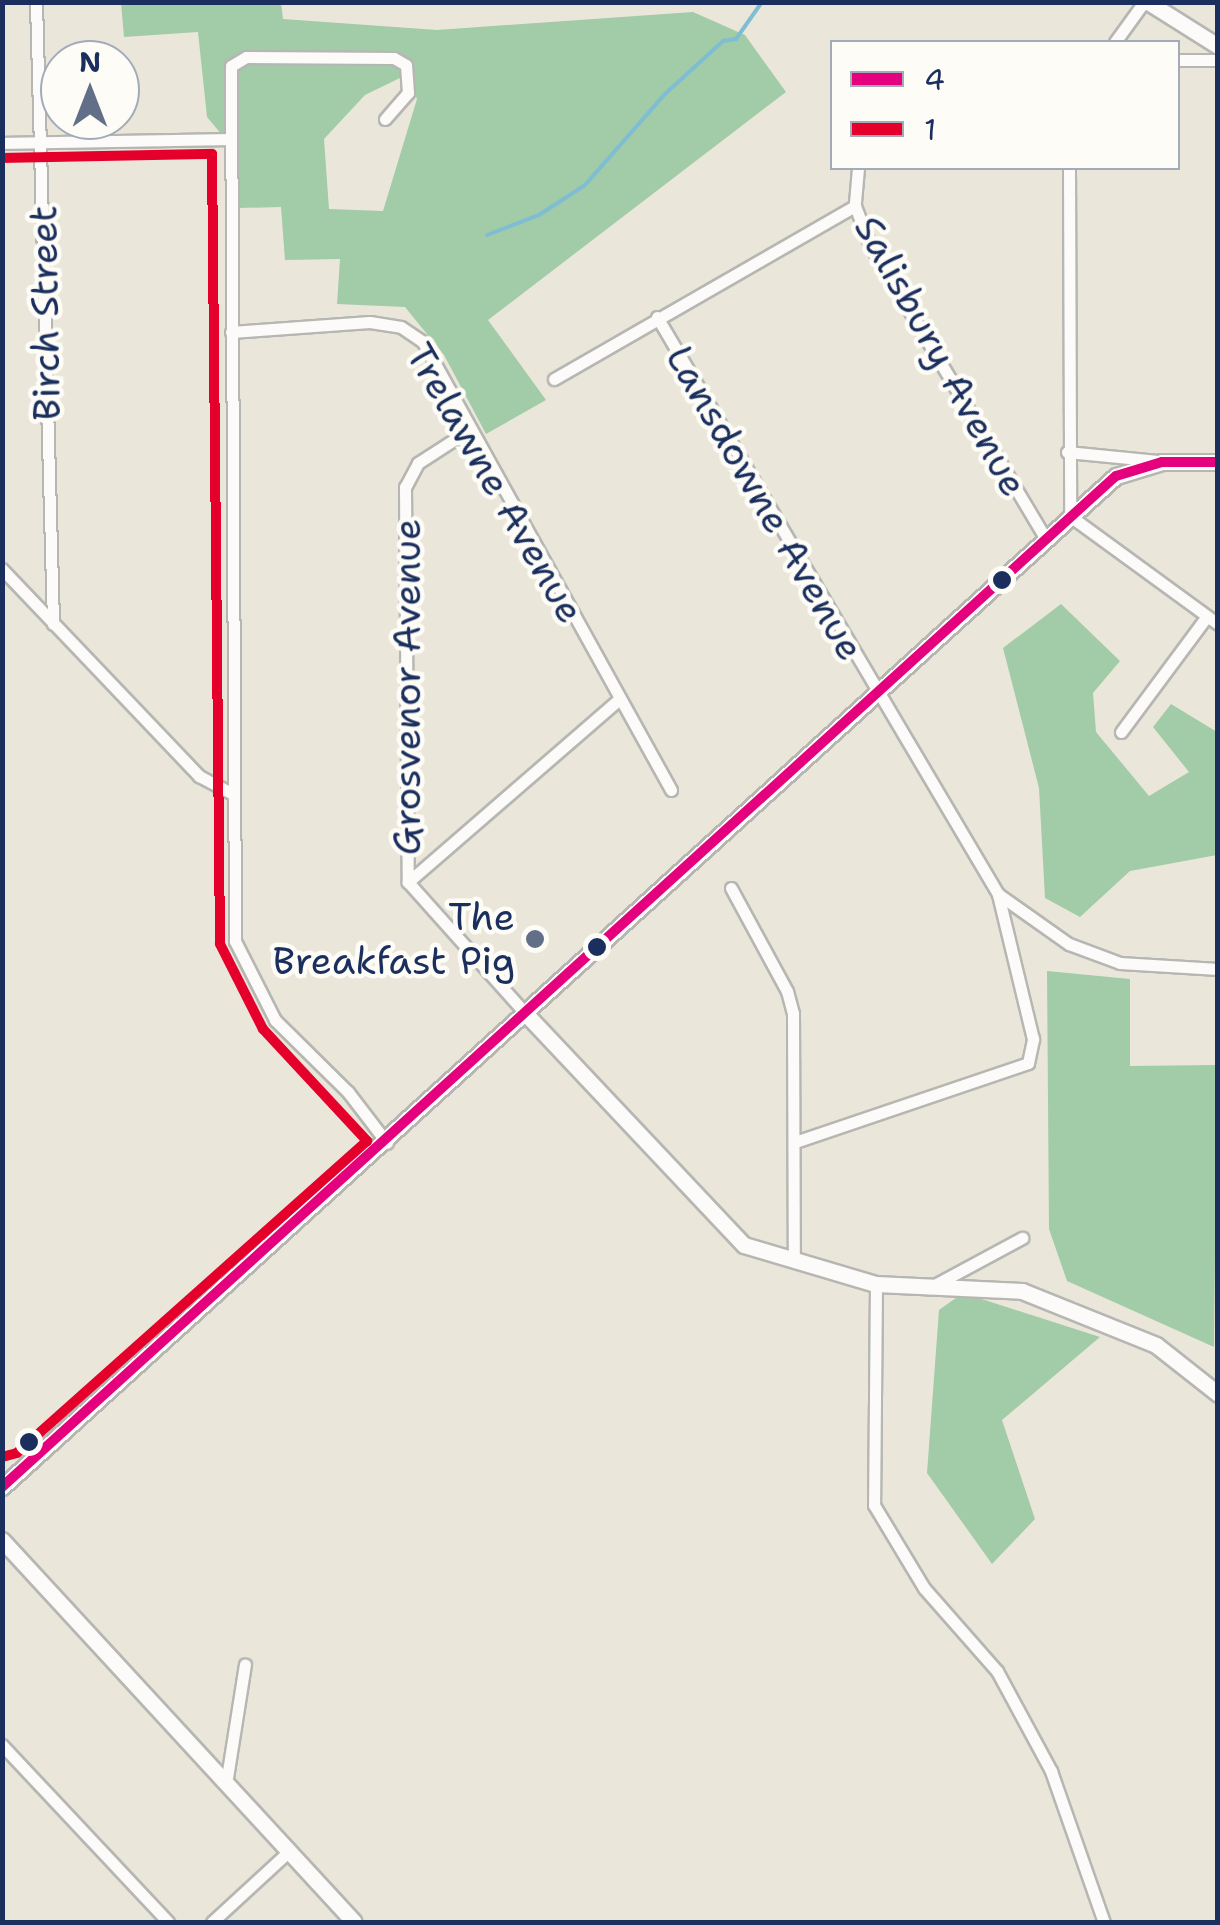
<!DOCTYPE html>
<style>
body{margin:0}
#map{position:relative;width:1220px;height:1925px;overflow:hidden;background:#eae7da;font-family:"Shantell Sans",sans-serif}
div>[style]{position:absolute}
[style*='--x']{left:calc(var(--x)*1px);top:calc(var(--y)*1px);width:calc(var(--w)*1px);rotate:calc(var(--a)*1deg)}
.forest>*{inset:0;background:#a2cba7}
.stream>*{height:4px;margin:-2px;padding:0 2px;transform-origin:2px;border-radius:2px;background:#7fbed2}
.roads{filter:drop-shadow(2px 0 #b6b7b3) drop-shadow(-2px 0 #b6b7b3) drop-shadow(0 2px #b6b7b3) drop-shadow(0 -2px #b6b7b3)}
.street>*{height:11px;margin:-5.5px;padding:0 5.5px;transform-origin:5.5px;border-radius:5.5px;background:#fcfbf9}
.secondary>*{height:15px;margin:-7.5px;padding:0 7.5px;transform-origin:7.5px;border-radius:7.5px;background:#fcfbf9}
.bus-1>*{height:10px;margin:-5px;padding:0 5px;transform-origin:5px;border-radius:5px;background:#e5007d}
.bus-2>*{height:10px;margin:-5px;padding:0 5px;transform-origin:5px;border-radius:5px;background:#e4002b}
.dots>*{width:28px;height:28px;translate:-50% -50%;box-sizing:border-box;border:5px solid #fdfcf7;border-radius:50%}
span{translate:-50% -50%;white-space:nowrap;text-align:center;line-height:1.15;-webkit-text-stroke:9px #fdfcf7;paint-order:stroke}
.street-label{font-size:38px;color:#1b2f5e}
.poi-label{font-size:38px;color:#1b2f5e}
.right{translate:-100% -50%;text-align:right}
.frame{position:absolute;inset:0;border:5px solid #1b2f5e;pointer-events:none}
.legend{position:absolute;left:830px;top:40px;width:350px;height:130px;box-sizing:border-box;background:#fdfcf7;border:2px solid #a3aaba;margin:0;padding:12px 18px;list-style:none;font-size:30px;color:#1b2f5e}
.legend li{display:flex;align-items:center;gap:20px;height:50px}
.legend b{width:50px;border:2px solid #a3aaba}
.north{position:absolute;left:40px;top:40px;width:100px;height:100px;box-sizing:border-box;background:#fdfcf7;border:2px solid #a3aaba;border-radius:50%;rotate:0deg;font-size:28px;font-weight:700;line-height:40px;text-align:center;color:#1b2f5e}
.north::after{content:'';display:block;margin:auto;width:35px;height:45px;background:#636f89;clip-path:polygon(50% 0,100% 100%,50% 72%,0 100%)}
</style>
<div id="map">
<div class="forest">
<i style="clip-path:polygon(evenodd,121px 3px,281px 3px,283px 19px,437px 30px,693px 12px,745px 35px,786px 92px,488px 320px,546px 400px,486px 434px,444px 355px,405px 307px,337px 304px,340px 259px,285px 260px,281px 207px,238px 208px,238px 154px,207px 117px,198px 32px,124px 37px,121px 3px,406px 75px,417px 99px,383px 211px,329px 209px,324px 139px,365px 95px,406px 75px)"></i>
<i style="clip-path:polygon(1061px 604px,1120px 661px,1093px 693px,1096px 732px,1149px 796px,1189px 772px,1153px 727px,1171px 704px,1217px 732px,1217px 855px,1130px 871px,1080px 917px,1045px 898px,1039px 788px,1003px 648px)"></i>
<i style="clip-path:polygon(1047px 971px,1130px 979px,1130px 1066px,1217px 1065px,1214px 1347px,1067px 1281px,1049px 1229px)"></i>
<i style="clip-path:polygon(963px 1293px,1100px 1337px,1002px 1420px,1035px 1519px,992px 1564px,927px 1473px,939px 1310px)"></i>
</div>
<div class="stream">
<i style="--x:487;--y:235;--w:56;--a:-21"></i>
<i style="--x:539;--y:215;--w:55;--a:-33.1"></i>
<i style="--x:585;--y:185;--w:121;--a:-48.7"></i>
<i style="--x:665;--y:94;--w:79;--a:-42.4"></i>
<i style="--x:723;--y:41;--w:13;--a:-9"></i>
<i style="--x:736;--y:39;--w:45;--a:-54.9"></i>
</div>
<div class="roads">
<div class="street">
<i style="--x:36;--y:2;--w:622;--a:88.43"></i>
<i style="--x:1115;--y:42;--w:49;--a:-54.1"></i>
<i style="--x:1178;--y:60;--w:40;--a:0"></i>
<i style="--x:385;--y:119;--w:35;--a:-49"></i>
<i style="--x:408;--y:93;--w:28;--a:-94"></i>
<i style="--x:406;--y:65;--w:14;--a:-150"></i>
<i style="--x:394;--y:58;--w:148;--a:-179.6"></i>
<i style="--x:246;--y:57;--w:17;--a:149"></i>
<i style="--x:231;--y:66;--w:875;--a:89.74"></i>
<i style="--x:235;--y:941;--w:89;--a:63.1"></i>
<i style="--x:275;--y:1020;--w:103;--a:44.6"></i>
<i style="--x:348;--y:1092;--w:64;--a:52.6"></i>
<i style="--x:2;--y:143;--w:225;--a:-1"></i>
<i style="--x:858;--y:168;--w:38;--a:95"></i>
<i style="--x:855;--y:206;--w:42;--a:69"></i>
<i style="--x:870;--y:245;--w:343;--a:59.1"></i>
<i style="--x:1069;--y:168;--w:348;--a:89.8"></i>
<i style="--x:1070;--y:516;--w:183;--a:36.1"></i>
<i style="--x:657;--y:317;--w:670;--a:59.42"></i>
<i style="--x:998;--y:894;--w:87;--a:35.2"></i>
<i style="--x:1069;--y:944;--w:54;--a:20.4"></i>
<i style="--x:1120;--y:963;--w:98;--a:3.5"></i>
<i style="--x:231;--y:332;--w:139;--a:-4.1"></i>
<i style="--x:370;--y:322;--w:31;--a:9"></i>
<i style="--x:401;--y:327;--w:27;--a:34"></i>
<i style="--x:423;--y:342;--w:512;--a:61.03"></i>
<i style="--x:554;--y:379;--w:347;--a:-29.9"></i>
<i style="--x:469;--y:430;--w:61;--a:147.1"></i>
<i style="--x:418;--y:463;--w:27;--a:118"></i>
<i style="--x:405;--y:487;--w:395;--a:89.6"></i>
<i style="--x:408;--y:882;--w:178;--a:48.2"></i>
<i style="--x:1067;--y:452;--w:91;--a:5.6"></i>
<i style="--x:2;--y:569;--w:286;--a:46.4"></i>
<i style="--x:199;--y:776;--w:38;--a:28"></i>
<i style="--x:1121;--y:732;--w:144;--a:-53.4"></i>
<i style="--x:408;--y:882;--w:279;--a:-40.9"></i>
<i style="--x:731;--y:888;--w:117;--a:61.5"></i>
<i style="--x:787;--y:991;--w:23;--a:75"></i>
<i style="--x:793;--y:1013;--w:248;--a:89.8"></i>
<i style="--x:795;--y:1142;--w:246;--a:-18.7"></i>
<i style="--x:1028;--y:1063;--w:25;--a:-78"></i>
<i style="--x:1033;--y:1039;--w:149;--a:-103.6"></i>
<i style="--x:876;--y:1284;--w:221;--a:90.5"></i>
<i style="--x:874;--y:1505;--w:97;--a:58.9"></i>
<i style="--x:924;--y:1588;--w:111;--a:48.7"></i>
<i style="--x:997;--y:1671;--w:114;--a:61.6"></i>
<i style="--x:1051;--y:1771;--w:160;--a:70.7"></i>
<i style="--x:929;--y:1288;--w:106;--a:-28.3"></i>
<i style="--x:2;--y:1745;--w:243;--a:46.8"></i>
<i style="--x:226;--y:1784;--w:121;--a:-81"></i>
<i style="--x:212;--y:1922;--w:103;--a:-42.6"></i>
</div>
<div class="secondary">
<i style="--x:1148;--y:2;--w:83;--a:32.2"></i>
<i style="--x:527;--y:1015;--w:316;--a:46.7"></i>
<i style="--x:744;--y:1245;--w:138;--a:16.5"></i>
<i style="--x:876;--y:1284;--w:146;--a:2.7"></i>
<i style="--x:1022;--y:1291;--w:144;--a:21.9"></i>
<i style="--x:1156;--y:1345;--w:79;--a:38.3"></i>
<i style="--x:2;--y:1487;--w:1504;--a:-42.23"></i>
<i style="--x:1116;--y:476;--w:48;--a:-16.9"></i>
<i style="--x:1162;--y:462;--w:56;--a:0"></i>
<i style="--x:2;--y:1540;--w:519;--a:47.34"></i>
</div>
</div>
<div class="bus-1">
<i style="--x:2;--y:1487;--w:1504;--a:-42.23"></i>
<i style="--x:1116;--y:476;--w:48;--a:-16.9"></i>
<i style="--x:1162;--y:462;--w:56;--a:0"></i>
</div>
<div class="bus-2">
<i style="--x:2;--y:158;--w:210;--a:-1.1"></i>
<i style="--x:212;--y:154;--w:790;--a:89.42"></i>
<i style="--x:220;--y:944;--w:95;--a:63.2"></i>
<i style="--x:263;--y:1029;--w:153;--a:47.1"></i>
<i style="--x:367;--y:1141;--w:469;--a:138.3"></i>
<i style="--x:17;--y:1453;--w:16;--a:165"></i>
</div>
<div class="dots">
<i style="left:1002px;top:580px;background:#1b2f5e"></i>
<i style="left:535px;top:939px;background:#636f89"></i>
<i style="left:597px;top:947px;background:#1b2f5e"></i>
<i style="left:29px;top:1442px;background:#1b2f5e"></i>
</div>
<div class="street-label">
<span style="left:45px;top:313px;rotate:-91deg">Birch Street</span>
<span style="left:941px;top:356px;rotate:61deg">Salisbury Avenue</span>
<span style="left:495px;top:483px;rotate:60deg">Trelawne Avenue</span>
<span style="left:765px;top:503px;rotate:60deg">Lansdowne Avenue</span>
<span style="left:407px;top:687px;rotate:-90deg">Grosvenor Avenue</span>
</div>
<div class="poi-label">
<span class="right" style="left:515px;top:939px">The<br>Breakfast Pig</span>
</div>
<div class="frame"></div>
<ul class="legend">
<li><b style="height:12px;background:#e5007d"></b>4</li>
<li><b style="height:12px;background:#e4002b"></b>1</li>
</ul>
<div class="north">N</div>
</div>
